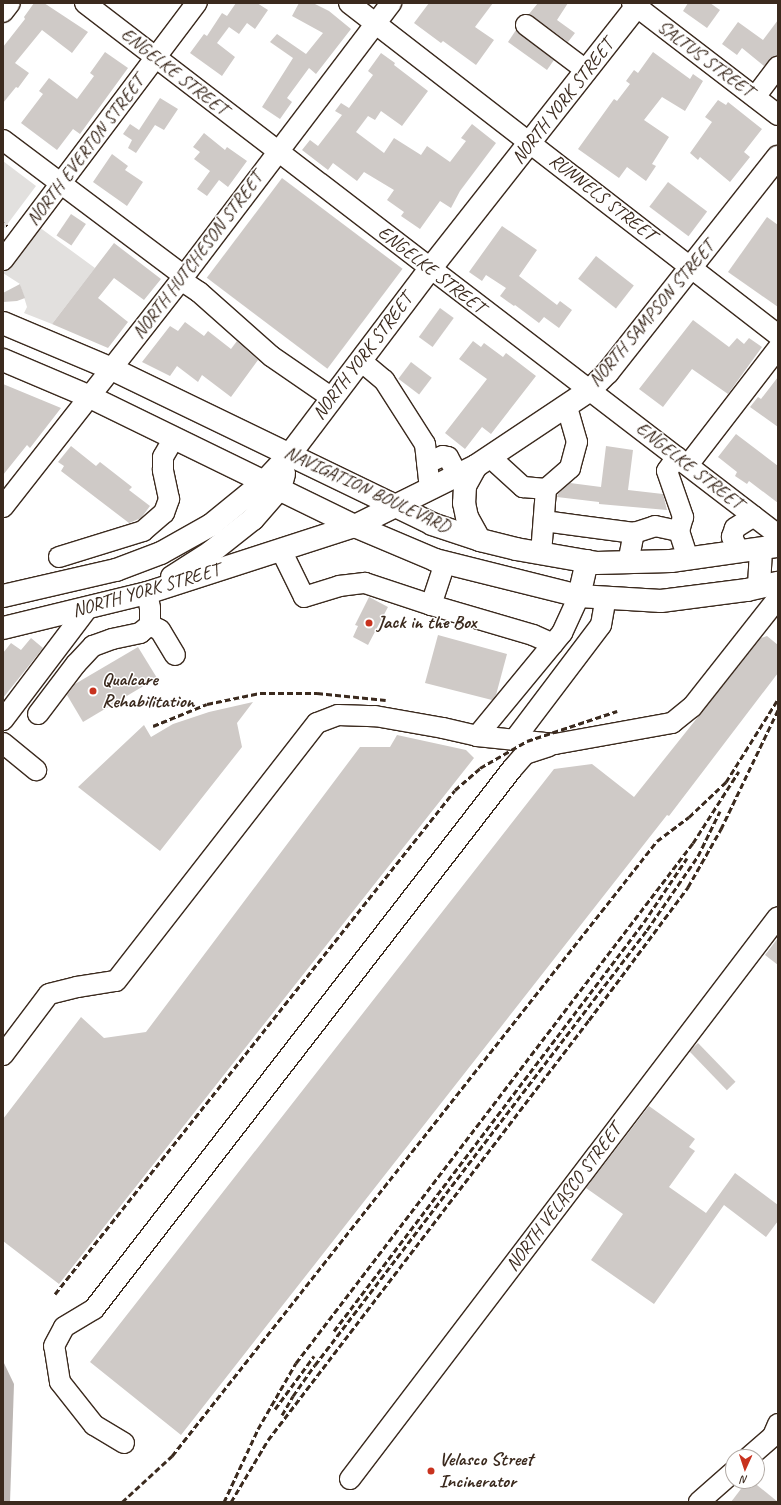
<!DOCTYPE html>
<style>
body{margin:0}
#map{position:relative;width:781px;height:1505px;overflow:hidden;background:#fff;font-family:Caveat,sans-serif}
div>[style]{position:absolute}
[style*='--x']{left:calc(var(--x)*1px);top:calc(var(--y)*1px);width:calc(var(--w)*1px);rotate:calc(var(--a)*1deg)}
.green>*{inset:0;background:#e2e0de}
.water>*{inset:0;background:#bcb6b3}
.building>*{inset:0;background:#cfcac7;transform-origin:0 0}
.path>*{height:2.5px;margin-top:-1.25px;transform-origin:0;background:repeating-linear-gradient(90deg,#3b2a1e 0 1px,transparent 0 4px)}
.roads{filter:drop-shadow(1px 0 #3b2a1e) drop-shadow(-1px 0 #3b2a1e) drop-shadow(0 1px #3b2a1e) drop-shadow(0 -1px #3b2a1e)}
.minor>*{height:20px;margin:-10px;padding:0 10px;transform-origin:10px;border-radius:10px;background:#fff}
.major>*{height:22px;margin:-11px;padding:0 11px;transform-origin:11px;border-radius:11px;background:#fff}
.rail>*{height:3px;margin-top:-1.5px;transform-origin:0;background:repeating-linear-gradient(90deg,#3b2a1e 0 6px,transparent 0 9px)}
.dots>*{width:11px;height:11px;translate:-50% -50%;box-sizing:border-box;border:2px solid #fff;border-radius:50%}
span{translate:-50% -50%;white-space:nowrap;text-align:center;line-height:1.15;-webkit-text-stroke:3px #fff;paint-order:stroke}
.street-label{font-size:19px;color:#3b2a1e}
.poi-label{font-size:19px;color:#3b2a1e;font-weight:700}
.left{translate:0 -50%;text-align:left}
.frame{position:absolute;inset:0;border:4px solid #3b2a1e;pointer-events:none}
.north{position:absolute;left:725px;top:1449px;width:40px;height:40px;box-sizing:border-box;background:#fff;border:1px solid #b1aaa5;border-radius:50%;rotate:183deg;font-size:11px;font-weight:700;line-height:16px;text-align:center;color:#3b2a1e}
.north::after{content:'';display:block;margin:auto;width:14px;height:18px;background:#c8321e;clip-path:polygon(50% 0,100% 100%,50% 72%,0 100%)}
</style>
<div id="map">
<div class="green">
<i style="clip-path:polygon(3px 161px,36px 186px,3px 230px)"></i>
<i style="clip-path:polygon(39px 227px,95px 268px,52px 324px,24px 313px,27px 307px,20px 284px,3px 273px)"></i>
</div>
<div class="water">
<i style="clip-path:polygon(3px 1361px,14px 1384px,10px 1502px,3px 1502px)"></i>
</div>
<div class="building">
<i style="clip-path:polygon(34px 3px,44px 3px,88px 32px,72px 53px,42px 30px,15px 63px,29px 73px,18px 88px,16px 87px,3px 103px,3px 47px,25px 19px,24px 17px)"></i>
<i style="clip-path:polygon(236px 3px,257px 3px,268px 10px,255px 29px,247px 23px,239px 34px,229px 27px,217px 43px,235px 57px,222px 76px,190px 53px,204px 34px,207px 36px,222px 13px,227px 16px)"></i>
<i style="clip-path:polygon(299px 3px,313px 3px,329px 11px,351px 29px,316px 74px,309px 68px,287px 98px,292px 102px,280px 119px,262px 107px,293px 58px,270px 42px,277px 34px,306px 54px,323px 33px,292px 16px)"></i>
<i style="clip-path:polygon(429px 3px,493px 3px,475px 27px,494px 40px,476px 65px,443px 41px,441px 43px,414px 23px)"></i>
<i style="clip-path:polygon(538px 3px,568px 3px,557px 20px,575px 33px,568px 42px,529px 14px)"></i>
<i style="clip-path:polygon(688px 3px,710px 3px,720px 10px,707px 28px,683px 11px)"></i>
<i style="clip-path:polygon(778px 20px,778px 56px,773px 57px,764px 66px,742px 48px,737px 55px,722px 44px,738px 22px,763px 40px)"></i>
<i style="clip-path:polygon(516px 30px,554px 60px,547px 70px,508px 42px)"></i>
<i style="clip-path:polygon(105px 52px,128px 68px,80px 134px,73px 129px,57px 150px,21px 123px,43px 94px,39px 91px,49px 78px,77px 99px,94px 76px,90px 73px)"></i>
<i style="clip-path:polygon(653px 52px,690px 79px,693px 74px,703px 81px,685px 111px,662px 97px,644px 120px,669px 137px,652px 164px,656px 166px,646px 181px,627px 167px,619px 178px,578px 149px,614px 99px,617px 101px,630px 84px,626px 81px,634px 70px,638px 73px)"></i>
<i style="clip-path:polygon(381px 53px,395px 63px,394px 65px,428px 91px,402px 126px,381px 111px,375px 120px,368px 116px,356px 132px,384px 153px,394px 138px,421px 155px,427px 146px,450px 162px,466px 141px,461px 138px,472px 124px,496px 143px,460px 191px,451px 208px,440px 201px,420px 229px,401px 216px,404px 212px,387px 200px,394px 190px,364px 172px,357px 181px,333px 163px,328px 170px,302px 150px,310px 140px,318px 146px,342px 115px,335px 111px,341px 103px,349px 108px,373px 75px,368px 71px)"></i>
<i style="clip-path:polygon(160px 98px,178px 109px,164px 130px,155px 125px,136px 153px,128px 148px,132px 140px,123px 134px,130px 124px,139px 130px)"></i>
<i style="clip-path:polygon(718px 100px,726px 105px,728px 102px,762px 129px,744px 152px,750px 157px,730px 182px,700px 157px,698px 160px,690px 153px,712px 122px,705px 117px)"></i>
<i style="clip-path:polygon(204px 133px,225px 150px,227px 147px,247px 161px,228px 187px,219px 180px,207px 196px,197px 189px,210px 171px,194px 159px,200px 152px,193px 147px)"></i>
<i style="clip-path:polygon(112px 154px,128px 166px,125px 170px,143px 182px,127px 206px,93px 182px)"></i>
<i style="left:282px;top:178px;width:151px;height:125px;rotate:37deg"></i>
<i style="left:668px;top:182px;width:49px;height:31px;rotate:37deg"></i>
<i style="left:71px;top:214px;width:18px;height:26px;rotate:34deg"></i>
<i style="clip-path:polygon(767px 217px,778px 225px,778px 307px,728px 272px)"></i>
<i style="clip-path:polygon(502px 226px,537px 250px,519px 276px,557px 305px,560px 301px,572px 310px,559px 328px,544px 317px,539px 323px,515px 305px,514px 306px,500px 296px,506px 288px,486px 275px,482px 281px,469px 272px)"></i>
<i style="clip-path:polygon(114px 243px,161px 279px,144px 300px,114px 278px,98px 298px,128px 322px,108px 348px,52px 324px)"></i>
<i style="left:596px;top:256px;width:48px;height:29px;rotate:38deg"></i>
<i style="clip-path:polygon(20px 284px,25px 298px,17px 301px,3px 302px,3px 293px)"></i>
<i style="left:440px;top:308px;width:17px;height:36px;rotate:36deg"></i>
<i style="clip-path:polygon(693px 320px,729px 347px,737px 338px,744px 344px,749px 338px,762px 347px,728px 394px,692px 369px,663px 407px,639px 389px)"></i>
<i style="clip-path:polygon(185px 322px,204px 336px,208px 331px,231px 349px,237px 341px,258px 360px,231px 397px,202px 375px,198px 382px,177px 366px,170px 376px,142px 362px,170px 326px,178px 331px)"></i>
<i style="clip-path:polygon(473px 341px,481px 347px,484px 343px,503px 357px,506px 353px,536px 376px,491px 434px,482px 427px,465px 449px,445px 433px,487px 379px,459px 359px)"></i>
<i style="left:411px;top:362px;width:26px;height:21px;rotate:37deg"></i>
<i style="clip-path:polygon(778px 377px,778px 427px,750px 407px,758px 397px,761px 399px)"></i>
<i style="clip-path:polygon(3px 384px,61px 408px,30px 448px,27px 445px,3px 475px)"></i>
<i style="clip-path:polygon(736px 434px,778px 466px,778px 503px,749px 481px,747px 484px,735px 476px,737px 472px,718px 457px)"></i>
<i style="clip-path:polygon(71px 446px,96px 466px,100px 462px,132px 487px,129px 490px,150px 506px,141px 518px,129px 523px,61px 471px,64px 466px,58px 462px)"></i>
<i style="clip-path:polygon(606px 446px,633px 450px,628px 490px,663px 494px,667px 510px,599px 504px,599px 502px,557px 497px,558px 494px,570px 483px,601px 487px)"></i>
<i style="clip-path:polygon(369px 597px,388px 607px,368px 645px,353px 637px,358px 626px,355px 625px)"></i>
<i style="clip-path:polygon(438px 635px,507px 654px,496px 695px,492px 700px,425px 683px)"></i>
<i style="clip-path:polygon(767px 636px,778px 645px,778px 673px,669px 816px,667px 815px,181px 1435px,90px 1362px,554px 769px,592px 764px,634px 797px,761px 638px)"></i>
<i style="clip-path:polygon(31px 638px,43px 648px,3px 698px,3px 653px,11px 643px,21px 650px)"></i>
<i style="clip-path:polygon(138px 647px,157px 678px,83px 722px,67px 695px,75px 684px)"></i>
<i style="clip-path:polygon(253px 702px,237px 723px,242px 747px,160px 851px,78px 787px,144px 725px,151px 737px,173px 724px,209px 712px)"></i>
<i style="clip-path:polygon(397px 735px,466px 750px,474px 758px,59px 1284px,3px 1241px,3px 1119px,81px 1017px,104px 1038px,146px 1032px,360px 747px,390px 747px)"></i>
<i style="clip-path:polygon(778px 938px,778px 965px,765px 955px)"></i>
<i style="left:698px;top:1043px;width:54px;height:12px;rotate:46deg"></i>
<i style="clip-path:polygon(649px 1106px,695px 1139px,689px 1147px,695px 1151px,669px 1187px,706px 1213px,735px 1173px,778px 1205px,778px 1221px,766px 1237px,724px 1205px,654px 1304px,591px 1260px,623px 1214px,586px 1188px)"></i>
<i style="clip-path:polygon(747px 1481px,752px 1481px,778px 1502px,731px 1502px)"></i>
</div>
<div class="path">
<i style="--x:3;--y:223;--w:7;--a:34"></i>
</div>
<div class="roads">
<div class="minor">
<i style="--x:85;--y:3;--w:874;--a:37.51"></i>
<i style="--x:349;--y:3;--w:542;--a:37.74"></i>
<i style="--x:632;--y:3;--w:184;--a:37.5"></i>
<i style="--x:3;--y:12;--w:11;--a:-52"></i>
<i style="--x:526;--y:25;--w:76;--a:37"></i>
<i style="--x:755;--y:97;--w:38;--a:-53"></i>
<i style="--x:3;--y:140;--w:226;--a:36.9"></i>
<i style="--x:3;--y:260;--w:322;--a:-53"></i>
<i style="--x:181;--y:280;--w:22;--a:34"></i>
<i style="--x:199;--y:292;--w:96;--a:41.6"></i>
<i style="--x:271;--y:356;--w:74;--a:34.5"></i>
<i style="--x:361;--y:361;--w:30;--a:40"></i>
<i style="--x:384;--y:380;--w:76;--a:57.4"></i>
<i style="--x:425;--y:444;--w:45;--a:83.7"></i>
<i style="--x:490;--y:457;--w:45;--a:42.3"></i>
<i style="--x:523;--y:487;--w:23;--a:5"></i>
<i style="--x:546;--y:489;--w:32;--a:-41"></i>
<i style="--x:570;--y:468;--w:27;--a:-75"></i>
<i style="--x:577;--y:442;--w:37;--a:-106"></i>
<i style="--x:677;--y:457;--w:17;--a:126"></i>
<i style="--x:667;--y:471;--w:49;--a:70.8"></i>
<i style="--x:683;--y:517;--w:15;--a:106"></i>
<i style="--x:427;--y:463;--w:17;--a:-24"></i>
<i style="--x:443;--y:456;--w:5;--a:11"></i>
<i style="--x:448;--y:457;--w:21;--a:62"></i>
<i style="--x:688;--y:465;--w:148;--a:-52.4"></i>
<i style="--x:3;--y:507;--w:293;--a:-51.9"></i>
<i style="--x:184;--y:276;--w:343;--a:-52.8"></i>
<i style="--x:544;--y:521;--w:91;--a:7.6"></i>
<i style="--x:281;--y:550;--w:52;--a:63.9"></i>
<i style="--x:304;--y:597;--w:37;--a:-17"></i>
<i style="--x:339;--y:586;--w:26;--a:-7"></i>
<i style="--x:365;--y:583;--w:70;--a:18.4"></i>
<i style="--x:431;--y:605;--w:106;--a:16.4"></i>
<i style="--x:533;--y:635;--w:22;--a:24"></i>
<i style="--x:739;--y:552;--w:17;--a:-115"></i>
<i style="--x:732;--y:537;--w:9;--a:-72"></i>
<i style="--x:735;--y:528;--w:22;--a:-32"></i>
<i style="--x:541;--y:554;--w:65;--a:-85.6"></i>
<i style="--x:59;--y:557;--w:88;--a:-17.2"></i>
<i style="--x:143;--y:531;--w:28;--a:-41"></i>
<i style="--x:164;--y:513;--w:15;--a:-70"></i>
<i style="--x:169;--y:499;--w:30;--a:-102"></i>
<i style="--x:163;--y:470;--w:13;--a:-90"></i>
<i style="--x:163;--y:457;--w:22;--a:-60"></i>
<i style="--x:628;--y:563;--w:31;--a:-79"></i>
<i style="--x:634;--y:533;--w:22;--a:-18"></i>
<i style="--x:655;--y:526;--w:25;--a:12"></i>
<i style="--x:679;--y:531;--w:29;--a:72"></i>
<i style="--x:431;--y:605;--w:44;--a:-71.6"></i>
<i style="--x:150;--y:625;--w:11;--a:27"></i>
<i style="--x:160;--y:630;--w:29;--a:59"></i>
<i style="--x:38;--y:714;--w:63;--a:-52.8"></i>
<i style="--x:76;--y:664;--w:25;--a:-47"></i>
<i style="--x:93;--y:646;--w:20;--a:-20"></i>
<i style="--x:112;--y:639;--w:29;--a:-12"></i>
<i style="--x:140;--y:633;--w:13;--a:-39"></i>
<i style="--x:150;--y:625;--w:17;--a:-90"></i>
<i style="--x:150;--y:608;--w:15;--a:-101"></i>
<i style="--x:3;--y:720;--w:139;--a:-52.9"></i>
<i style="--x:477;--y:736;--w:134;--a:-50.5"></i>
<i style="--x:562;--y:633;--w:41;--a:-65.3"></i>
<i style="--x:514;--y:740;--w:144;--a:-52.9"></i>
<i style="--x:601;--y:625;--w:28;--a:-80"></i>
<i style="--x:3;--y:743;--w:43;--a:39.3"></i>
<i style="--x:3;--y:1055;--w:76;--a:-53"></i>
<i style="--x:49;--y:994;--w:29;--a:-14"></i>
<i style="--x:77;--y:987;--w:39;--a:-9"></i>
<i style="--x:116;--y:981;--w:327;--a:-52.1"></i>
<i style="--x:317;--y:723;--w:22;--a:-21"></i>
<i style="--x:338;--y:715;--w:37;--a:2"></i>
<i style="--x:375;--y:716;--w:69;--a:10"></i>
<i style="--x:443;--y:728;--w:35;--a:13"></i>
<i style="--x:477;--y:736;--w:78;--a:5.9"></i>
<i style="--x:555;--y:744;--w:119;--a:-10.2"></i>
<i style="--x:672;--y:723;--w:26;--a:-39"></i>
<i style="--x:692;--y:707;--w:139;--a:-51.7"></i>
<i style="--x:124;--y:1443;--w:35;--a:-149"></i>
<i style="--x:94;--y:1425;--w:55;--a:-128.3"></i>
<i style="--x:60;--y:1382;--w:36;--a:-99"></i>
<i style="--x:54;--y:1346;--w:21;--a:-62"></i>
<i style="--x:64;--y:1327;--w:35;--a:-31"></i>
<i style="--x:94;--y:1309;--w:683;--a:-52.26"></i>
<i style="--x:512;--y:769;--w:20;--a:-49"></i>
<i style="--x:525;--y:754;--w:25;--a:-18"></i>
<i style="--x:749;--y:1457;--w:32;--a:-41"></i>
<i style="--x:773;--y:1436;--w:13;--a:-67"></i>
<i style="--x:350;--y:1479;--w:706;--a:-52.71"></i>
<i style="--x:699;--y:1502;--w:45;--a:-41.4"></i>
</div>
<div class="major">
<i style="--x:3;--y:323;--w:118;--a:22.9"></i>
<i style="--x:112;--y:369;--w:356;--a:25.8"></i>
<i style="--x:432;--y:524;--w:51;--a:18.4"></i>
<i style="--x:480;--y:540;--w:37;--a:14"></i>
<i style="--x:516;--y:549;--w:81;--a:9.9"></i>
<i style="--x:596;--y:563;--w:75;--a:-1.5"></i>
<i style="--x:671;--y:561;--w:108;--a:-8"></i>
<i style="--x:3;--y:360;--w:95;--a:23"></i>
<i style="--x:90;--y:397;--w:295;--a:26"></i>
<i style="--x:355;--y:526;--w:87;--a:23"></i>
<i style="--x:435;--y:560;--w:148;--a:14"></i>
<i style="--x:579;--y:596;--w:82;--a:3.5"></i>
<i style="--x:661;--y:601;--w:87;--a:-7.3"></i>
<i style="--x:747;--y:590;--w:32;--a:-13"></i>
<i style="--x:476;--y:466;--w:23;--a:119"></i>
<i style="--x:465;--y:486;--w:17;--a:93"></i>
<i style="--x:464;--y:503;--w:14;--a:78"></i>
<i style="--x:467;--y:517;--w:26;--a:61"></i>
<i style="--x:172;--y:577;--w:46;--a:-32.7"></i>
<i style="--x:211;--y:552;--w:53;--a:-38.2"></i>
<i style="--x:253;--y:519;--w:41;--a:-48.9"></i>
<i style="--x:280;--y:488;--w:15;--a:-74"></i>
<i style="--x:759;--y:587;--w:38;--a:-87"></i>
<i style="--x:3;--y:596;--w:116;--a:-13"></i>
<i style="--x:116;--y:570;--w:48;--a:-20.7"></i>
<i style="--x:161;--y:553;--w:57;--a:-29.2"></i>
<i style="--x:211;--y:525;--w:70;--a:-39.2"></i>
<i style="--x:265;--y:481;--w:37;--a:-47"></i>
<i style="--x:290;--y:454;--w:232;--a:-52.9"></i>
<i style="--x:430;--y:269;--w:338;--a:-51.8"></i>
<i style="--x:579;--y:596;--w:36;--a:-77"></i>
<i style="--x:3;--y:628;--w:148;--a:-13.7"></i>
<i style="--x:147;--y:593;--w:219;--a:-17.9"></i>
<i style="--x:355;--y:526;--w:135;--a:-26.4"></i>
<i style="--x:476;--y:466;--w:137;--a:-33.7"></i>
<i style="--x:590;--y:390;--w:25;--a:-45"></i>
<i style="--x:608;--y:372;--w:274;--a:-51.7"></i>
</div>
</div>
<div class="rail">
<i style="--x:153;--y:726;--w:58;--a:-22.2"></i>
<i style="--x:207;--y:704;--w:54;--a:-11.7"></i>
<i style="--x:260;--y:693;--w:57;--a:0"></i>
<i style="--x:317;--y:693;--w:69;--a:5.8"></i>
<i style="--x:55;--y:1294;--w:643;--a:-51.56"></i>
<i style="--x:455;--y:790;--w:33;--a:-41"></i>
<i style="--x:480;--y:768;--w:54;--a:-29.9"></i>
<i style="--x:527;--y:741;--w:95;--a:-18.4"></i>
<i style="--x:334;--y:1331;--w:513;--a:-52.84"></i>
<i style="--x:644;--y:922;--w:77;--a:-56.1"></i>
<i style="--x:275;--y:1409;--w:66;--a:-53.7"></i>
<i style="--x:282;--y:1415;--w:22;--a:-60"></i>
<i style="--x:293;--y:1396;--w:38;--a:-55"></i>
<i style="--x:315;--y:1365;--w:547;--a:-52.65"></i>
<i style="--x:647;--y:930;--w:90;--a:-55.4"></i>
<i style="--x:698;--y:856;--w:50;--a:-63.9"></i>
<i style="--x:122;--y:1502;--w:68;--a:-42.6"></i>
<i style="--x:172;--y:1456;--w:783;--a:-51.74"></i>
<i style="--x:657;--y:841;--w:40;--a:-37"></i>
<i style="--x:689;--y:817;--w:51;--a:-43.4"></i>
<i style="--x:726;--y:782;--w:98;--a:-57.9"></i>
<i style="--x:224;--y:1502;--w:81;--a:-65"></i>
<i style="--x:258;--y:1429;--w:76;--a:-60.1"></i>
<i style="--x:296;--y:1363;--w:654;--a:-52.64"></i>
<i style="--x:693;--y:843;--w:85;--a:-57.4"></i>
<i style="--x:231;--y:1502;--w:72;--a:-59.2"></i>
<i style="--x:268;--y:1440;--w:529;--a:-52.61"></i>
<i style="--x:589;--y:1020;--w:166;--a:-53.3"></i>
<i style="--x:688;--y:887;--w:67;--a:-60.4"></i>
<i style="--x:721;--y:829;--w:132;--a:-64.4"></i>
</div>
<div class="dots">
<i style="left:369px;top:623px;background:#c8321e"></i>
<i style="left:93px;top:691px;background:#c8321e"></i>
<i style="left:431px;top:1471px;background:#c8321e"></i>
</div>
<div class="street-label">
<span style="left:705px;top:59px;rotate:37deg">SALTUS STREET</span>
<span style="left:174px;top:72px;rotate:38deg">ENGELKE STREET</span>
<span style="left:563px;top:102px;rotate:-52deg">NORTH YORK STREET</span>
<span style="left:86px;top:151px;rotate:-53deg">NORTH EVERTON STREET</span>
<span style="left:602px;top:198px;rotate:38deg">RUNNELS STREET</span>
<span style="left:198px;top:256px;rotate:-53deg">NORTH HUTCHESON STREET</span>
<span style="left:431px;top:270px;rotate:38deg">ENGELKE STREET</span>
<span style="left:652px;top:314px;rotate:-50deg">NORTH SAMPSON STREET</span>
<span style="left:363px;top:357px;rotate:-53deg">NORTH YORK STREET</span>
<span style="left:689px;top:466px;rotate:38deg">ENGELKE STREET</span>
<span style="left:367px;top:490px;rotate:25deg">NAVIGATION BOULEVARD</span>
<span style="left:146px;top:591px;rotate:-16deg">NORTH YORK STREET</span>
<span style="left:564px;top:1198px;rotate:-53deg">NORTH VELASCO STREET</span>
</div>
<div class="poi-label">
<span class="left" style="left:377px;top:623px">Jack in the Box</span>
<span class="left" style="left:102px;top:691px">Qualcare<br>Rehabilitation</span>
<span class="left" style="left:439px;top:1471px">Velasco Street<br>Incinerator</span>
</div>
<div class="frame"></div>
<div class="north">N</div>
</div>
